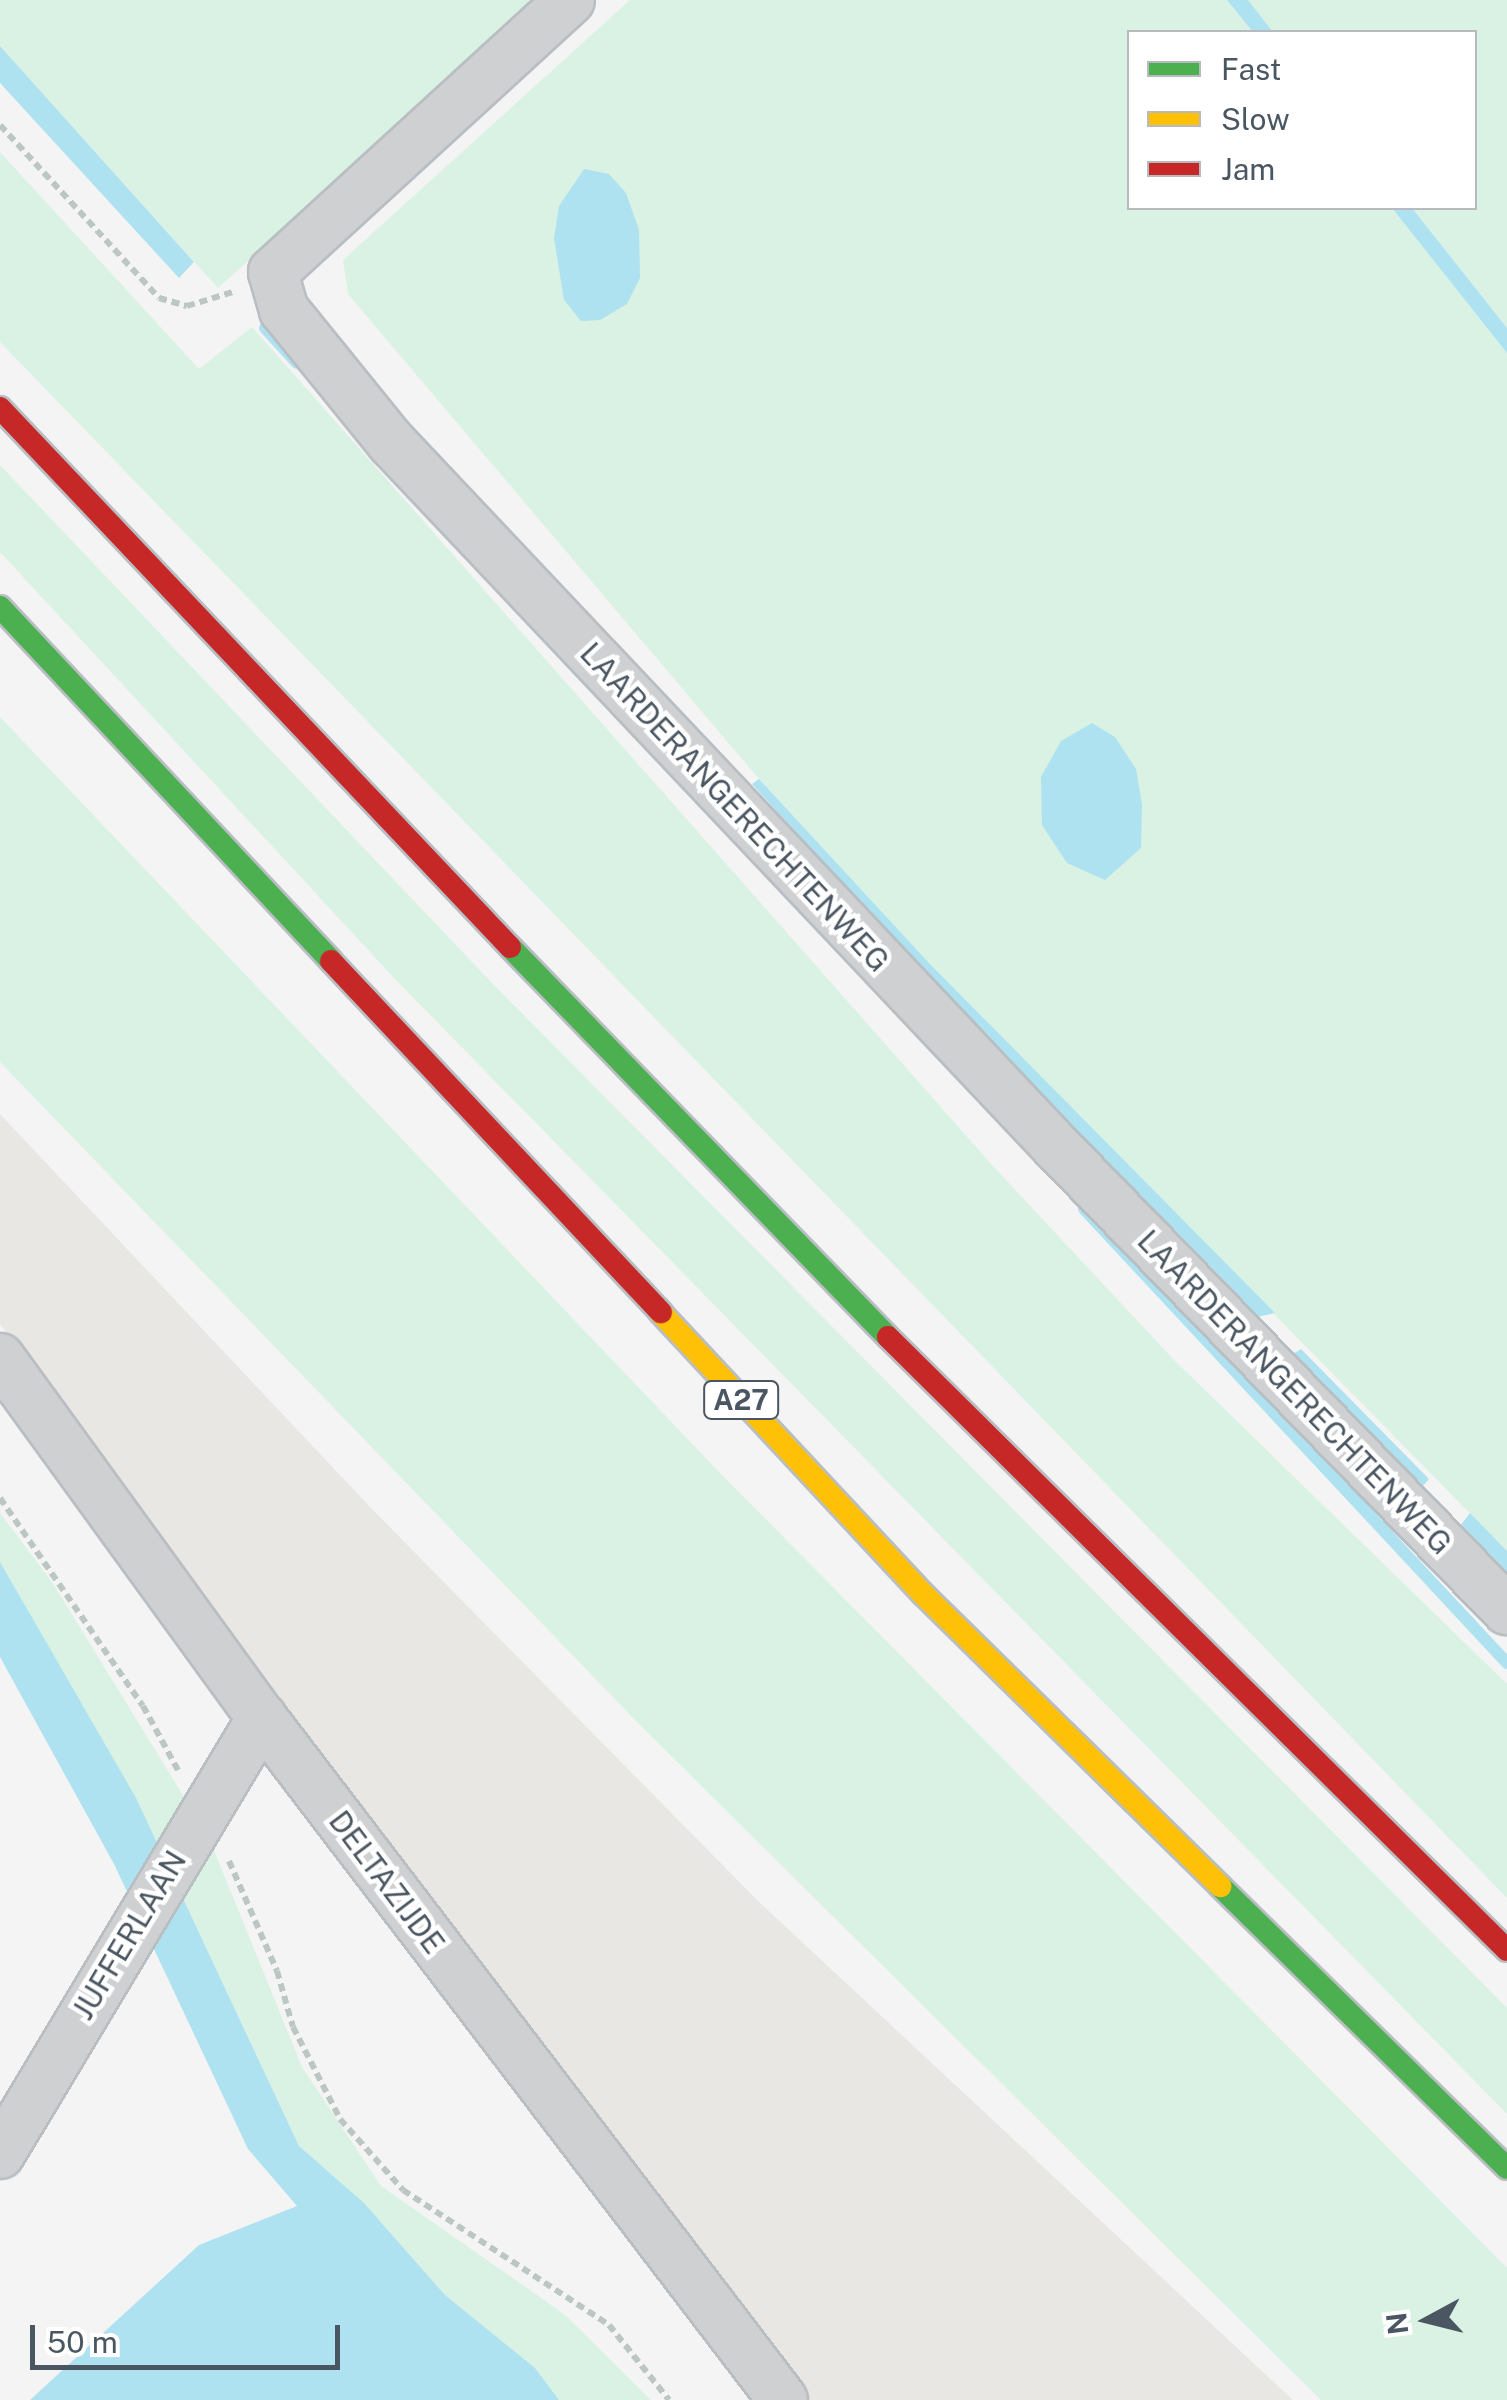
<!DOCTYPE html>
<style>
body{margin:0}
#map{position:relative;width:1507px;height:2400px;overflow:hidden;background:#f4f4f4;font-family:"Public Sans",sans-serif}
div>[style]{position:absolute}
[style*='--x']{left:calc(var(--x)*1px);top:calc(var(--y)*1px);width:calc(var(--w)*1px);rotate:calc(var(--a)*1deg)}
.commercial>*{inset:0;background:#e8e7e3}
.green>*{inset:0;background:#d9f2e3}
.water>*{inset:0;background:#aee2f0}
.stream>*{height:12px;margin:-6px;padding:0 6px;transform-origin:6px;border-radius:6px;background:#aee2f0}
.path>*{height:6px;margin-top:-3px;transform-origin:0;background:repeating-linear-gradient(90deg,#bcc7c4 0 8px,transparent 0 13px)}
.roads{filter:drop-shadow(2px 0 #b9bec3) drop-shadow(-2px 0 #b9bec3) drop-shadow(0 2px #b9bec3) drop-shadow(0 -2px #b9bec3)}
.street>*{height:48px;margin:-24px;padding:0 24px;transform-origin:24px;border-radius:24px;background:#ced0d2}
.fast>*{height:22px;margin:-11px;padding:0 11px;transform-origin:11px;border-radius:11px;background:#4caf50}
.slow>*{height:22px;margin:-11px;padding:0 11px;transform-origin:11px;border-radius:11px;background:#ffc107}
.jam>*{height:22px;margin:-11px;padding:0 11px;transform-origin:11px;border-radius:11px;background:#c62828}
span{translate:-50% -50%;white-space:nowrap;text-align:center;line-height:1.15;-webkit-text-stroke:9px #fff;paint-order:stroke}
.shield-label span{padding:2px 8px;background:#fff;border:2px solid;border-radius:8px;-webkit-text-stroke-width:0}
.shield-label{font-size:28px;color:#4a5661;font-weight:700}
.street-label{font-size:30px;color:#4a5661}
.legend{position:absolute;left:1127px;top:30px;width:350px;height:180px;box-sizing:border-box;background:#fff;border:2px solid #b7bbc0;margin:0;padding:12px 18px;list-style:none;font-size:30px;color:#4a5661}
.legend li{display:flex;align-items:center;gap:20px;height:50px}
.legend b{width:50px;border:2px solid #b7bbc0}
.north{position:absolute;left:1377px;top:2270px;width:100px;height:100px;-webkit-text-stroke:8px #fff;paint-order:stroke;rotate:263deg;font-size:28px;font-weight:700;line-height:40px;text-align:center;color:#4a5661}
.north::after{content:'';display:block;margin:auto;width:35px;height:45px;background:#4a5661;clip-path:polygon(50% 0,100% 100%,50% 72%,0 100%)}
.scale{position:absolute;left:30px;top:2325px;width:310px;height:45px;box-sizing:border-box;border:5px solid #4a5661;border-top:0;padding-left:12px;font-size:30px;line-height:35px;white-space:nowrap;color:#4a5661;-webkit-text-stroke:8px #fff;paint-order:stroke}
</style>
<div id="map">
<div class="commercial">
<i style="clip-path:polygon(0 1114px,370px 1507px,757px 1900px,1293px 2400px,799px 2400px,0 1324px)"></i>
</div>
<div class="green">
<i style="clip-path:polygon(0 0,540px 0,218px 288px,0 46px)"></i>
<i style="clip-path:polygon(630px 0,1227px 0,1253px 32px,1130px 32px,1130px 208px,1392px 208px,1507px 353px,1507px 1551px,929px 963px,759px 779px,348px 294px,343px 260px)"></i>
<i style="clip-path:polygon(1248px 0,1507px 0,1507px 328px,1412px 208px,1474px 208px,1474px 32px,1273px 32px)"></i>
<i style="clip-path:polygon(0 152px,199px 369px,252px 327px,992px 1165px,1174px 1360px,1507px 1684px,1507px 1898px,0 342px)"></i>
<i style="clip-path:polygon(0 465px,491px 982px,1507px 2008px,1507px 2114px,395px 979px,0 552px)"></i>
<i style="clip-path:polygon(0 717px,719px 1472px,1507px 2268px,1507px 2400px,1321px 2400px,638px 1723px,0 1062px)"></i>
<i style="clip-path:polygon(0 1513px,52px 1582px,189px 1805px,160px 1850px,0 1562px)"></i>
<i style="clip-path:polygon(211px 1843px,302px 2067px,381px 2186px,564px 2314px,651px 2400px,559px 2400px,535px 2368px,445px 2295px,364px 2203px,299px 2146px,182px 1896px)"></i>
</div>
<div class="water">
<i style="clip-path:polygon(1227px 0,1248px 0,1273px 32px,1253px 32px)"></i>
<i style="clip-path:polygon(0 46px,194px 262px,179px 278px,0 83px)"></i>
<i style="clip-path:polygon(584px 169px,609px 174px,626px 193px,639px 230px,640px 278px,627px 304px,600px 320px,581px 321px,564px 300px,554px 238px,559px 206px)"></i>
<i style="clip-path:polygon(1392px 208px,1412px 208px,1507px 328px,1507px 353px)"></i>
<i style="clip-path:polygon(1092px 723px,1115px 737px,1136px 769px,1142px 804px,1141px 848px,1105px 880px,1067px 863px,1042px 825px,1041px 777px,1061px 741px)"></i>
<i style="clip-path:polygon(759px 779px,929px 963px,1275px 1313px,1257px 1317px,1062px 1125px,752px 784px)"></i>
<i style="clip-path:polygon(1301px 1349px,1429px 1479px,1422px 1487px,1288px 1357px)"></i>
<i style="clip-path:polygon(1470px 1513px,1507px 1551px,1507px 1574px,1460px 1526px)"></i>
<i style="clip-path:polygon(0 1562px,136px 1798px,299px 2146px,364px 2203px,445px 2295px,535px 2368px,559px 2400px,30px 2400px,199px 2245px,297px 2206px,248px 2149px,114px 1864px,0 1657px)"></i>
</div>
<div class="stream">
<i style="--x:265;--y:328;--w:47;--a:47.6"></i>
<i style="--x:1084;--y:1209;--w:621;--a:47.02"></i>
</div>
<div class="path">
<i style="--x:0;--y:125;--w:235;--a:47.4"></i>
<i style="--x:159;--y:298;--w:29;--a:16"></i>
<i style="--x:187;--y:306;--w:51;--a:-17"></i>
<i style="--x:0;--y:1498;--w:252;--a:55.5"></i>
<i style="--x:143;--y:1706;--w:75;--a:61.4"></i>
<i style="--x:229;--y:1861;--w:120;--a:66.4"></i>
<i style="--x:277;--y:1971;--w:58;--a:74.1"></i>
<i style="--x:293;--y:2027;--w:103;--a:62.9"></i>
<i style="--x:340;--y:2119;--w:95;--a:48.4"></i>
<i style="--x:403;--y:2190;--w:246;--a:33.2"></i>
<i style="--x:609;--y:2325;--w:96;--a:51.3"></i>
</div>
<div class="roads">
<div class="street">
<i style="--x:570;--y:0;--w:403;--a:137.5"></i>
<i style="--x:273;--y:272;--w:40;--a:74"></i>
<i style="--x:284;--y:310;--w:170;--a:51"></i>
<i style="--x:391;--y:442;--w:963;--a:46.64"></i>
<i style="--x:1052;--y:1142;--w:653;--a:45.81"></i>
<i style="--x:0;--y:1358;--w:445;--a:54"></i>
<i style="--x:262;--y:1718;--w:858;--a:52.62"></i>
<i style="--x:0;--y:2154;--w:509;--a:-59"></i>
</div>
<div class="fast">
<i style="--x:0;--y:607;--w:485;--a:46.9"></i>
<i style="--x:510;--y:947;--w:543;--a:45.9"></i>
<i style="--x:1220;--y:1886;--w:402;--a:44.5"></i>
</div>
<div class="slow">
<i style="--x:661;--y:1313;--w:384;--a:47"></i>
<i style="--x:923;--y:1594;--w:417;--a:44.5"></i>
</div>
<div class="jam">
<i style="--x:0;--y:408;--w:742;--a:46.58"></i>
<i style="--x:331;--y:961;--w:482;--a:46.8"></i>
<i style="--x:888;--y:1337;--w:871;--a:44.72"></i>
</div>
</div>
<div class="shield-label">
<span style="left:741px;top:1400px">A27</span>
</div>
<div class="street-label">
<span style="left:735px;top:807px;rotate:47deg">LAARDERANGERECHTENWEG</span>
<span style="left:1295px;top:1392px;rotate:46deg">LAARDERANGERECHTENWEG</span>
<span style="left:387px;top:1882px;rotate:53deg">DELTAZIJDE</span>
<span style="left:129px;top:1935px;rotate:-59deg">JUFFERLAAN</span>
</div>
<ul class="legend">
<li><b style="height:12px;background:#4caf50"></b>Fast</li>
<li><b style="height:12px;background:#ffc107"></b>Slow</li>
<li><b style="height:12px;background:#c62828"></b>Jam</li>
</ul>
<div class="north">N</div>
<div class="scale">50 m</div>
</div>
